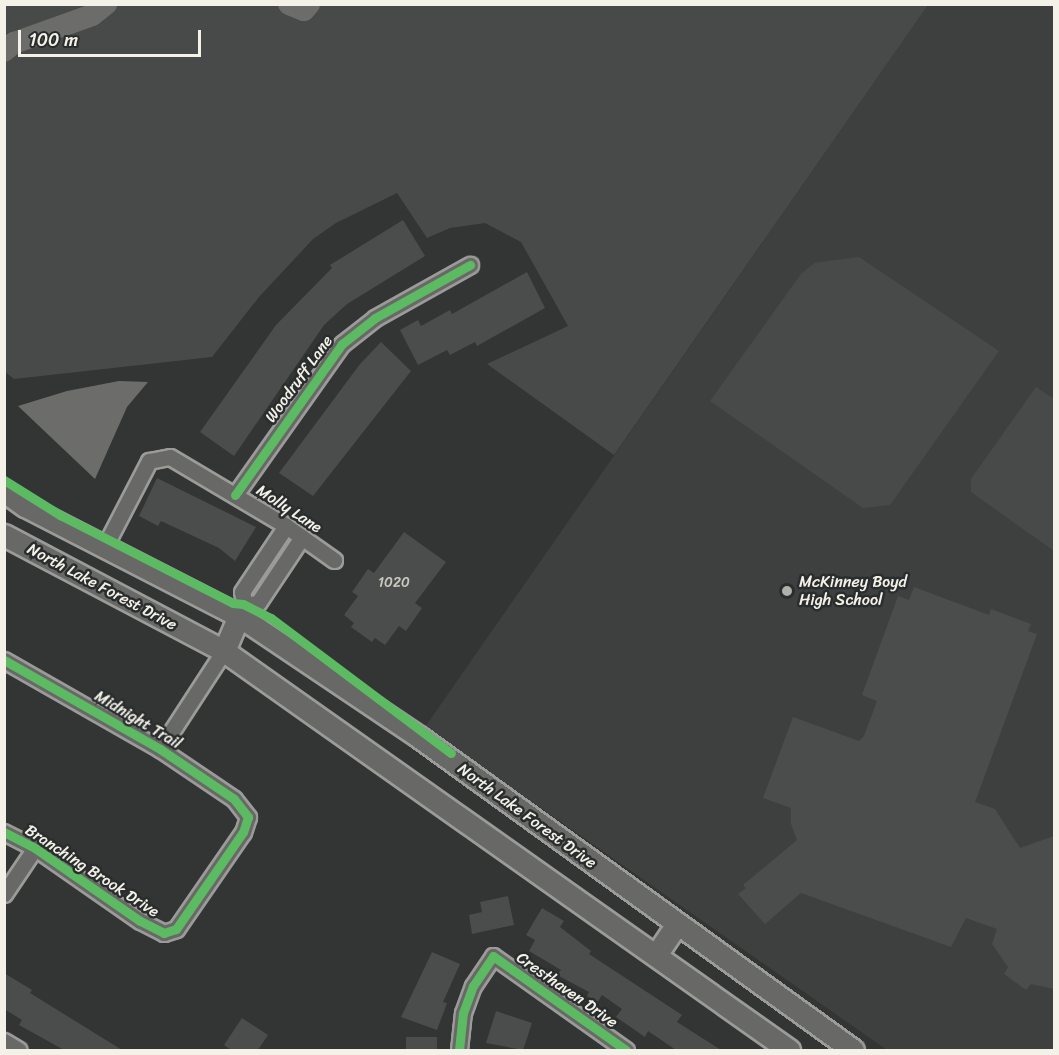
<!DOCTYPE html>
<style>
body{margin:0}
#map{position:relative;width:1059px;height:1055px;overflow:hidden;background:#333434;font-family:Sriracha,sans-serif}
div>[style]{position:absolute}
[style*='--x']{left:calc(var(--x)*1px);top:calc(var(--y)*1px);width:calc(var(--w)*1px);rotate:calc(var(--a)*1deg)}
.built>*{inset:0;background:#3e4040}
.green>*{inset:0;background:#484a49}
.water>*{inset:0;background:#6c6d6b}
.river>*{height:22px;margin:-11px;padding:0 11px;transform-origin:11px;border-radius:11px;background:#6c6d6b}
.building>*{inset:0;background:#4b4c4c;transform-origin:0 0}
.roads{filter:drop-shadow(2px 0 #9b9b99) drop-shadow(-2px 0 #9b9b99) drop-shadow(0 2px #9b9b99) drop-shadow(0 -2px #9b9b99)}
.minor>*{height:15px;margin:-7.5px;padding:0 7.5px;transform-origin:7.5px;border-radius:7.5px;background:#686866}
.secondary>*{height:21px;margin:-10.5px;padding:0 10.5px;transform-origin:10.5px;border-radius:10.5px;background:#686866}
.cycleway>*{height:9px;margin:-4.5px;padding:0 4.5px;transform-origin:4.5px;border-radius:4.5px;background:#5cba63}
.dots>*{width:16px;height:16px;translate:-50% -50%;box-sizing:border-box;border:3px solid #2a2d2e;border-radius:50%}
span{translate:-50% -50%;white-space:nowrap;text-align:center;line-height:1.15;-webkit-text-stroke:5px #2a2d2e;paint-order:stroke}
.number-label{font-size:14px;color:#cac8c1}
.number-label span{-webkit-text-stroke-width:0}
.street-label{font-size:16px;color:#f4f1e8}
.poi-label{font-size:16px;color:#f4f1e8}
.left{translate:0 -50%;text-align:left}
.frame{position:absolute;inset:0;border:6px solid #f4f1e8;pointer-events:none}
.scale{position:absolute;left:18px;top:30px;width:183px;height:27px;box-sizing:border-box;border:3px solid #f4f1e8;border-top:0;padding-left:8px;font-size:18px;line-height:21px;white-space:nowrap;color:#f4f1e8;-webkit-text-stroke:4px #2a2d2e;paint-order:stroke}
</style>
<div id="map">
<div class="built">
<i style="clip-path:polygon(928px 5px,1054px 5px,1054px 1050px,887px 1050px,425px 727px)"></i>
</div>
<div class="green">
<i style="clip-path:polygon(4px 5px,5px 4px,928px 5px,614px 455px,487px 364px,568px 326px,521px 242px,485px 223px,450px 228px,427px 238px,397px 193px,336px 223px,313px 239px,259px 297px,212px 357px,14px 379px,4px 371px)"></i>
<i style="clip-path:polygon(859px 257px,999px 351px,890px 505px,863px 508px,710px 401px,801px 274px,814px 263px)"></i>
<i style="clip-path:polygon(1036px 387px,1054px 399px,1054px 551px,971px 492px,971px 479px)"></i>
</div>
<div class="water">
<i style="clip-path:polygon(119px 381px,148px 382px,127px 407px,95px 479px,18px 406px,67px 391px)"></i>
</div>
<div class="river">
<i style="--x:289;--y:4;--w:16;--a:22"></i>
<i style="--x:304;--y:10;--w:8;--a:-50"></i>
<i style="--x:4;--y:51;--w:13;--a:-39"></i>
<i style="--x:14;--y:43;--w:83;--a:-19.7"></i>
<i style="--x:92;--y:15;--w:18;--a:-38"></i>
</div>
<div class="building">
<i style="clip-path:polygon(403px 220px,425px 256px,347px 304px,324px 325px,234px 456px,200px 432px,276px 325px,332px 268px,330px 265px)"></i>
<i style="clip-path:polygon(527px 272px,545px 308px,477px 346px,475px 342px,450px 355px,447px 350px,418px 365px,400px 330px,418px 320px,421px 326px,450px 310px,452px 314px)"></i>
<i style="clip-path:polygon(381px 342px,411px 371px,313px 496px,279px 473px,360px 364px)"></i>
<i style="clip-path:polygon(157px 478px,256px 527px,235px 561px,219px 548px,161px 521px,158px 526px,139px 516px)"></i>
<i style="clip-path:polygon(404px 532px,446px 562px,415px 603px,422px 608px,406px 631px,399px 626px,385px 645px,375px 638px,372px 642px,351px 627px,354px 623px,344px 615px,358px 596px,352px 592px,368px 569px,374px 573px)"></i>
<i style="clip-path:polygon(914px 587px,989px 615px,991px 609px,1031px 624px,1028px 631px,1037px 634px,975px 802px,995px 809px,1020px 848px,1054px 836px,1054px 989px,1031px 984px,1026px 990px,1004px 974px,1008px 967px,992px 944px,997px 929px,966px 918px,951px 947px,801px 893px,765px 924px,738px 894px,746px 888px,743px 885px,797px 840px,791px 824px,791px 808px,763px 798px,793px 717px,859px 741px,864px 736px,877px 701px,862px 695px,898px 596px,909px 600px)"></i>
<i style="clip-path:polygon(508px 896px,514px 925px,472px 934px,469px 915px,482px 912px,480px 902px)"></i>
<i style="clip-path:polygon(542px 908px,564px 921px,560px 927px,591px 951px,589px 954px,682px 1015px,677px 1022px,721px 1050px,676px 1050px,648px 1031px,645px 1037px,616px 1017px,622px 1009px,602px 995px,597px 1003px,587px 996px,589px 992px,557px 975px,561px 970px,529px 951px,535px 940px,526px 935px)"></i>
<i style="clip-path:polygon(432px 952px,460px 964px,443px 1002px,447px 1003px,437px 1030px,401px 1017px)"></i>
<i style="clip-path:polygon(4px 973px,32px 990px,30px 993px,122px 1050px,64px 1050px,19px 1025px,22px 1020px,4px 1009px)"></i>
<i style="clip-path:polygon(496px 1011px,532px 1023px,523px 1050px,486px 1043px)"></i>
<i style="clip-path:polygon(242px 1018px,268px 1035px,258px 1050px,231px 1050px,224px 1045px)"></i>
<i style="left:406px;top:1037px;width:31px;height:13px"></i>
</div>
<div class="roads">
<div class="minor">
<i style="--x:235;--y:495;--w:185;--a:-54.7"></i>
<i style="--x:342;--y:344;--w:42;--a:-38.2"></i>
<i style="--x:375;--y:318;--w:109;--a:-29.2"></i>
<i style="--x:105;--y:546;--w:96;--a:-62.6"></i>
<i style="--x:149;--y:461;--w:21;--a:-11"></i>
<i style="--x:170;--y:457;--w:135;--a:30.7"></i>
<i style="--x:286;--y:526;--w:59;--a:35.3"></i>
<i style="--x:245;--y:605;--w:13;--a:-103"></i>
<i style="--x:242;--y:592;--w:79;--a:-56.3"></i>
<i style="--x:245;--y:605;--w:13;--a:-9"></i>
<i style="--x:258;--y:603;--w:79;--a:-56.3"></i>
<i style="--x:4;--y:660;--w:180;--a:29.7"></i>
<i style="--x:160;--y:749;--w:89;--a:34"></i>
<i style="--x:234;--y:799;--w:23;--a:52"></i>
<i style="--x:248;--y:817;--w:16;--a:108"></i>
<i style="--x:243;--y:832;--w:118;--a:124.6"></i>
<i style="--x:176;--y:929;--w:13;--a:162"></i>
<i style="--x:164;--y:933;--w:27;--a:-153"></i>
<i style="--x:140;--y:921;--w:128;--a:-145.2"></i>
<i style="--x:35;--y:848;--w:35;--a:-153"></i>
<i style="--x:160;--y:749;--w:117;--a:-56.9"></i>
<i style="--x:4;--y:894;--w:55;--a:-56"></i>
<i style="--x:4;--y:1041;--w:17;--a:31"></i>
<i style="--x:459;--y:1050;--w:37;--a:-84"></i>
<i style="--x:463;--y:1013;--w:29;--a:-70"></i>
<i style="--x:473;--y:986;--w:36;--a:-56"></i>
<i style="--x:493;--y:956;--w:163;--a:35.3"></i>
</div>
<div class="secondary">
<i style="--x:4;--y:491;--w:26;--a:36"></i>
<i style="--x:25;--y:506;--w:241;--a:27.2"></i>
<i style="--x:239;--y:616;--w:217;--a:33.9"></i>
<i style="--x:419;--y:737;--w:535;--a:35.8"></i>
<i style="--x:4;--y:535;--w:249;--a:27.8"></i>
<i style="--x:224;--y:651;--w:692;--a:35.23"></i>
<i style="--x:224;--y:651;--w:38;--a:-67"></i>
<i style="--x:656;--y:955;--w:37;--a:-56"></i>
</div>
</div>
<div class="cycleway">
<i style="--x:4;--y:480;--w:66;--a:32"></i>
<i style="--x:60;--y:515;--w:194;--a:27"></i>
<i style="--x:233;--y:603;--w:10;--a:6"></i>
<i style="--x:243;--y:604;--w:31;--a:27"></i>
<i style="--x:271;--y:618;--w:225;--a:36.9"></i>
<i style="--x:235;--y:495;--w:185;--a:-54.7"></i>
<i style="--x:342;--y:344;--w:42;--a:-38.2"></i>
<i style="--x:375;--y:318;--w:109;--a:-29.2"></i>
<i style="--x:4;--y:660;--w:180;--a:29.7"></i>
<i style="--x:160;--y:749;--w:89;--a:34"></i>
<i style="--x:234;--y:799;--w:23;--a:52"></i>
<i style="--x:248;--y:817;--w:16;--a:108"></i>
<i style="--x:243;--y:832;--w:118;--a:124.6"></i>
<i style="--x:176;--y:929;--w:13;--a:162"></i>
<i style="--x:164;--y:933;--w:27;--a:-153"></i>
<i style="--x:140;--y:921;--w:128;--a:-145.2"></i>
<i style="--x:35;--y:848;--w:35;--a:-153"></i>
<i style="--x:459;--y:1050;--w:37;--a:-84"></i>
<i style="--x:463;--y:1013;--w:29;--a:-70"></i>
<i style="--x:473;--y:986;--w:36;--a:-56"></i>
<i style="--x:493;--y:956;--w:163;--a:35.3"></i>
</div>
<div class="dots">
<i style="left:787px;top:591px;background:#b0afa9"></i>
</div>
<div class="number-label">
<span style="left:394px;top:583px">1020</span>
</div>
<div class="street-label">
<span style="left:299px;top:379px;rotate:-54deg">Woodruff Lane</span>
<span style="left:289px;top:509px;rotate:33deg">Molly Lane</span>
<span style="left:102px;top:587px;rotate:28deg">North Lake Forest Drive</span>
<span style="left:138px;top:720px;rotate:31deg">Midnight Trail</span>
<span style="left:527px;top:816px;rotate:36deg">North Lake Forest Drive</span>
<span style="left:92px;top:871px;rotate:33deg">Branching Brook Drive</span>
<span style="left:567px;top:990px;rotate:35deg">Cresthaven Drive</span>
</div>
<div class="poi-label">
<span class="left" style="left:799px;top:591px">McKinney Boyd<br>High School</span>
</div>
<div class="frame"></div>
<div class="scale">100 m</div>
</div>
